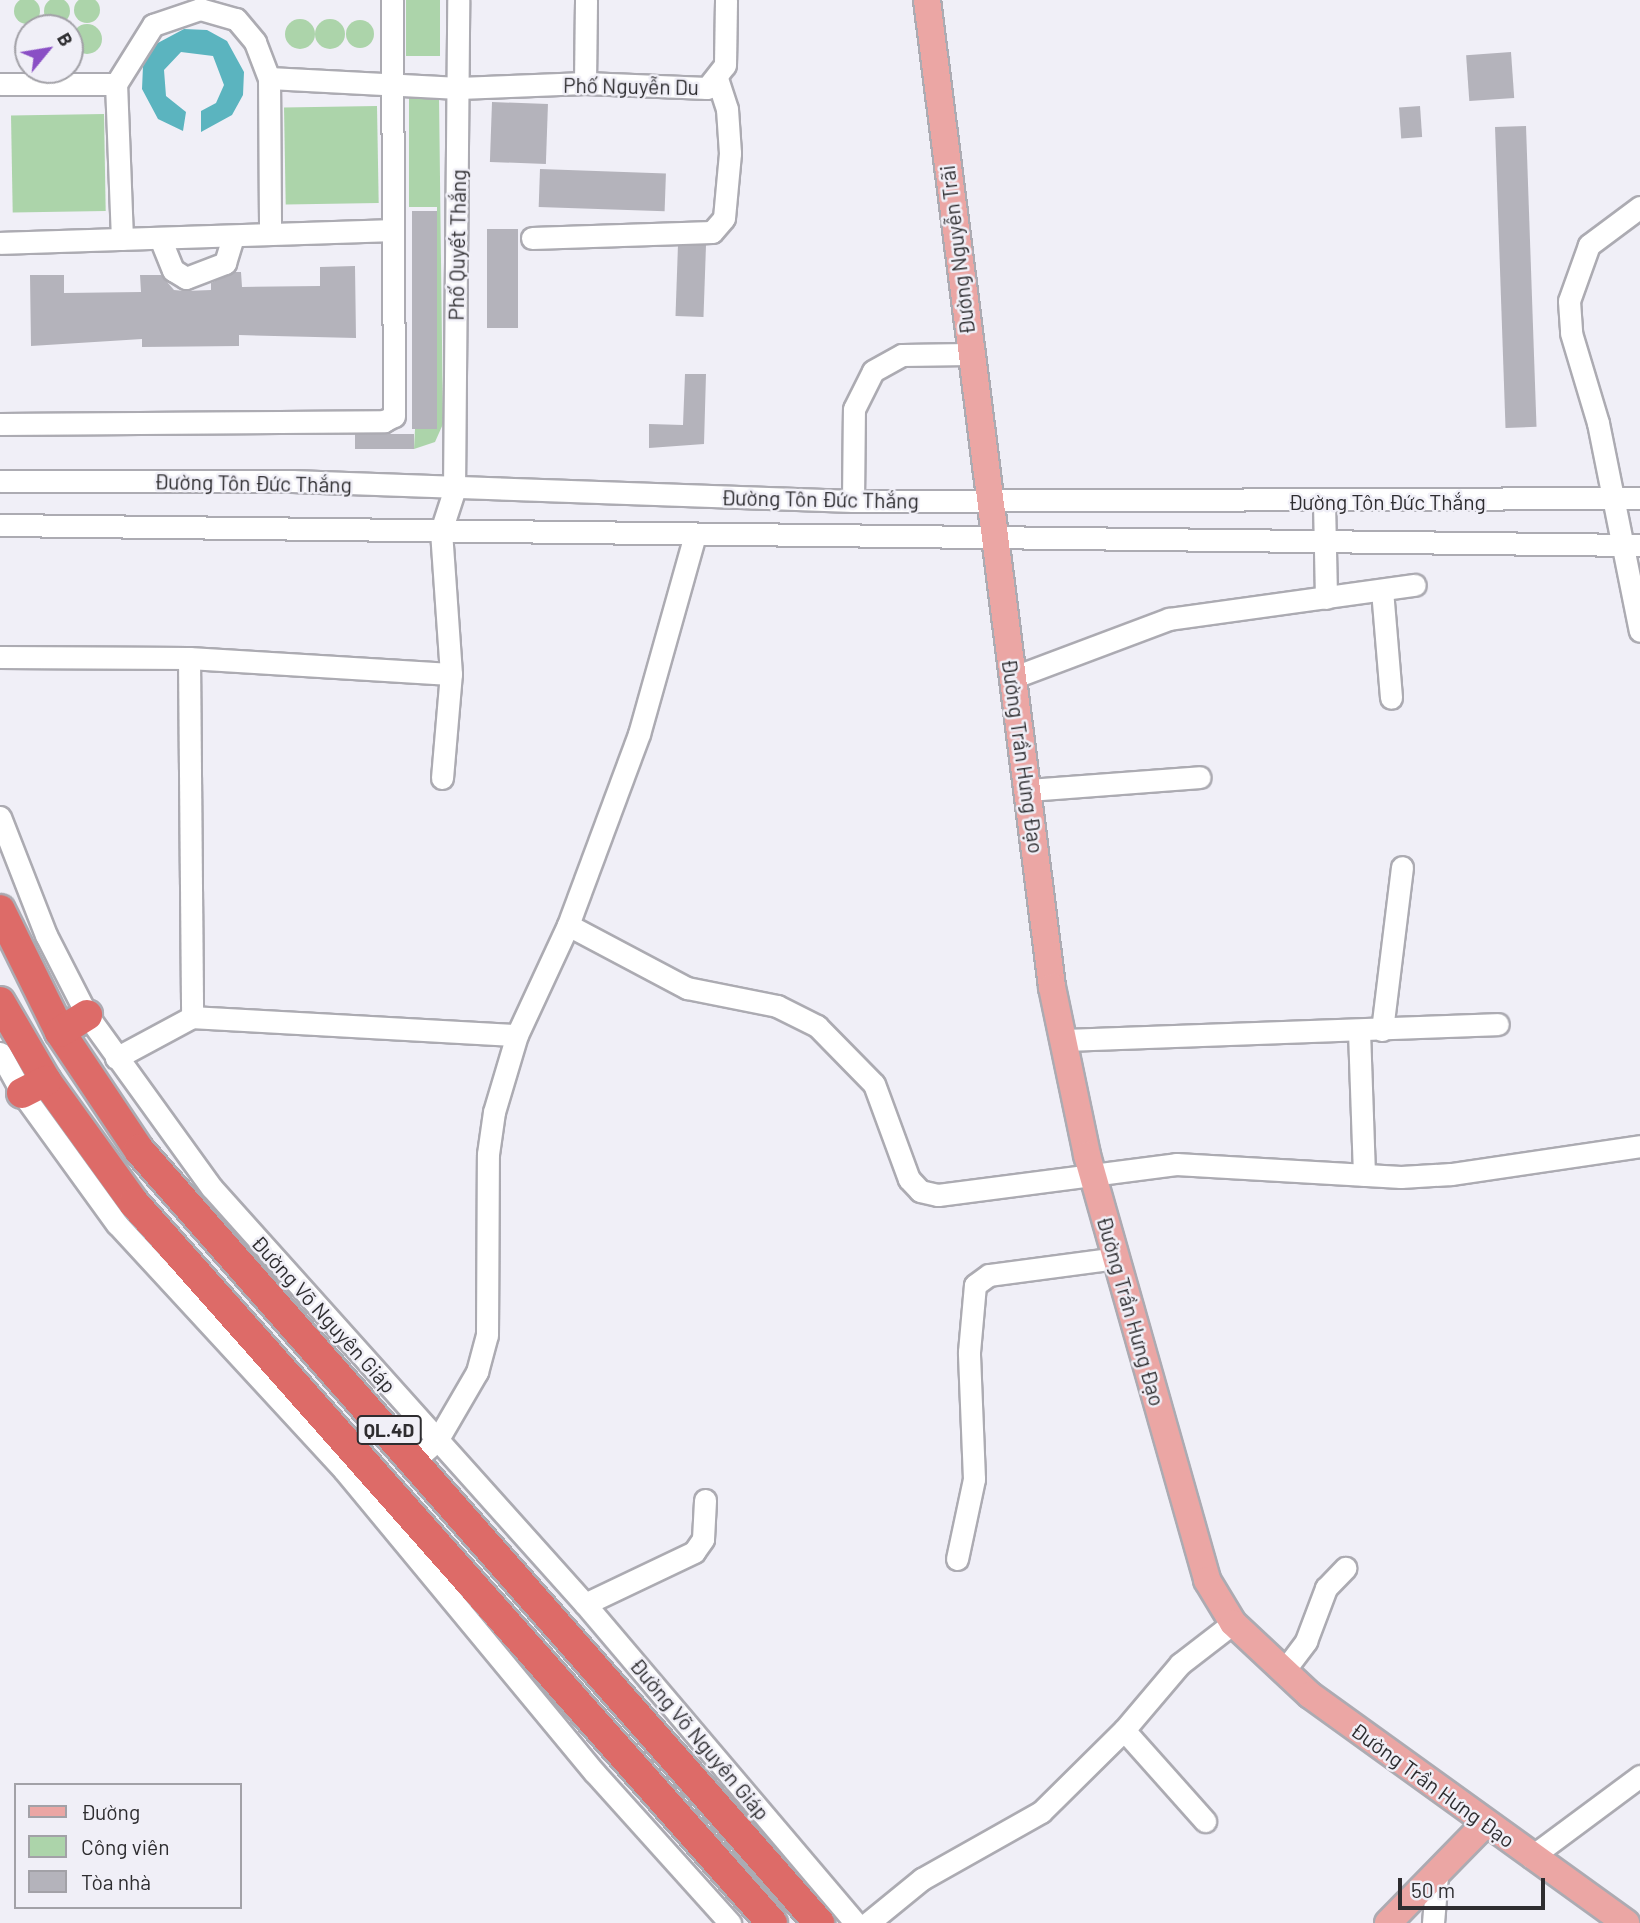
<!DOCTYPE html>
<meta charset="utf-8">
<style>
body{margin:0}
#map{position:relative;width:1640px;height:1923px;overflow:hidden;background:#f0eff7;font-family:Barlow,sans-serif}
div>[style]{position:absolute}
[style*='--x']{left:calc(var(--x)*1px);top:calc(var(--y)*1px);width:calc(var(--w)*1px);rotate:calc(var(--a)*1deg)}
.green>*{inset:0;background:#acd4aa;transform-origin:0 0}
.round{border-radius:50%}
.water>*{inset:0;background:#5bb4bf}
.building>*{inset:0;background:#b4b3bb;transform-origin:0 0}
.roads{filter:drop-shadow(2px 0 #acabb2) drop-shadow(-2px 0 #acabb2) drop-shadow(0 2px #acabb2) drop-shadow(0 -2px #acabb2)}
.minor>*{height:21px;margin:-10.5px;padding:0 10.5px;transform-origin:10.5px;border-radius:10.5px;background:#fff}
.major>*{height:26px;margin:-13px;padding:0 13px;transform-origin:13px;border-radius:13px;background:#eba6a4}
.highway>*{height:30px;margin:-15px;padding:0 15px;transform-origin:15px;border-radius:15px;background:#dd6b68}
span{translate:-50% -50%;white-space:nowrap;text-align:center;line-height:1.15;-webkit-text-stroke:5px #f0eff7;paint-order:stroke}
.shield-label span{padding:2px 5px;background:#f0eff7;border:2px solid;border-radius:5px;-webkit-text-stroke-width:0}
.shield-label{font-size:19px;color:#2e2d30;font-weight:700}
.street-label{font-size:21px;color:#2e2d30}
.legend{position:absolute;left:14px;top:1783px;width:228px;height:126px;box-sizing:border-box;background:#f0eff7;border:2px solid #a2a1a7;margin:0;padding:9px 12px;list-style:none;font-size:21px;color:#2e2d30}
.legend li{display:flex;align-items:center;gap:14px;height:35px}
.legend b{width:35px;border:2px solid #a2a1a7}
.north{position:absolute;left:14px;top:14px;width:70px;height:70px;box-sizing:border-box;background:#f0eff7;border:2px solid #a2a1a7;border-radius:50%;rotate:60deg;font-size:19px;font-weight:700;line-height:28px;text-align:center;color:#2e2d30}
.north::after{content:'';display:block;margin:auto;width:24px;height:32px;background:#8a4fc5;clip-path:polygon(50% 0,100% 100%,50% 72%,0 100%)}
.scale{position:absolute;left:1398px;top:1878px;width:147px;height:32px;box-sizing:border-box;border:4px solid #2e2d30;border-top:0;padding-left:9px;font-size:21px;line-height:24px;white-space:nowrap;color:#2e2d30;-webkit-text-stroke:5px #f0eff7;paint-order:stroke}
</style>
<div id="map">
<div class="green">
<i class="round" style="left:74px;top:-3px;width:26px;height:26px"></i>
<i class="round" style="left:14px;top:-2px;width:26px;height:26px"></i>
<i class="round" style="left:44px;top:-2px;width:26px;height:26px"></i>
<i style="left:406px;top:0;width:34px;height:56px"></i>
<i class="round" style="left:285px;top:19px;width:30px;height:30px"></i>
<i class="round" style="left:315px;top:19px;width:30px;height:30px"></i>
<i class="round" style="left:346px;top:20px;width:28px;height:28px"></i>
<i class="round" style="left:72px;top:24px;width:30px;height:30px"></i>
<i style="clip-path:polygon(409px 94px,439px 96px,443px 424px,435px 442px,414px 449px,415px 429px,437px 429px,437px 207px,409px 207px)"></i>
<i style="left:377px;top:106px;width:97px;height:93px;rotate:89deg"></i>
<i style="left:104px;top:114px;width:97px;height:93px;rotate:89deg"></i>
</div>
<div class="water">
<i style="clip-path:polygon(184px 29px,207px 30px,227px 41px,244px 72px,243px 95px,232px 115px,201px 132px,201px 111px,216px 103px,224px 85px,213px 56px,181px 52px,164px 70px,166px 96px,186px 112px,183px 131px,158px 119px,142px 89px,143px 66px,154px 45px)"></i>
</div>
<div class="building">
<i style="left:1511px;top:52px;width:46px;height:45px;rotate:86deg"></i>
<i style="left:492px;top:102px;width:56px;height:60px;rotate:2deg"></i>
<i style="left:1420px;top:106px;width:31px;height:21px;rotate:86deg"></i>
<i style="left:1526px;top:126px;width:301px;height:31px;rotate:88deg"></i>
<i style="left:540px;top:169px;width:126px;height:38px;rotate:2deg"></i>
<i style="left:412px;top:211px;width:25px;height:218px"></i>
<i style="left:487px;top:229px;width:31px;height:99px"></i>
<i style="left:706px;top:245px;width:72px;height:28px;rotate:92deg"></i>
<i style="clip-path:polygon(355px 266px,356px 338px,239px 335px,239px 346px,142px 347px,142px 339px,31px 346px,30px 275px,64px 275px,64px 293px,141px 292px,140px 275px,161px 275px,174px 290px,185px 291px,211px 290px,211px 283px,235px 272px,241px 272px,242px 287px,320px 286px,320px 267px)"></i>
<i style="clip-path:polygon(685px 374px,706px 374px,704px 444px,649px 448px,649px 424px,683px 425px)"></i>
<i style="left:355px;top:434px;width:59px;height:15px"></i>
</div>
<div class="roads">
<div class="minor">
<i style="--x:269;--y:78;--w:190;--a:3"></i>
<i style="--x:459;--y:88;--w:126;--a:-2.3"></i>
<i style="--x:585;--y:83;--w:122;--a:2.3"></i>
<i style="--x:707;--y:88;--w:29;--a:-52"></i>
<i style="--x:725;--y:65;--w:65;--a:-89.1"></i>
<i style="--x:585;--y:83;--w:83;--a:-89.3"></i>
<i style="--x:0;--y:84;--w:116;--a:0"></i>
<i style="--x:1640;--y:207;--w:64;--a:143.3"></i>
<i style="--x:1589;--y:245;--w:59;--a:109.7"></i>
<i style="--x:1569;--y:301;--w:32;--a:86"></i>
<i style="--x:1571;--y:333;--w:94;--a:73.3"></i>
<i style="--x:1598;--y:423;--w:212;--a:78.6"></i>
<i style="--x:160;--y:238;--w:35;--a:68"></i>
<i style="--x:173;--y:270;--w:15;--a:32"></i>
<i style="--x:186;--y:278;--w:42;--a:-21"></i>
<i style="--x:225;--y:263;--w:28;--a:-73"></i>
<i style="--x:532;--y:238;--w:180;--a:-1.9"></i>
<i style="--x:712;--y:232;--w:18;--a:-49"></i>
<i style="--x:724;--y:218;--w:65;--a:-84.7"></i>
<i style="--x:730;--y:153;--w:44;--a:-93.9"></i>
<i style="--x:727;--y:109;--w:29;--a:-108"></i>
<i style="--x:122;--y:239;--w:155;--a:-92.2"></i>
<i style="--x:116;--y:84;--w:70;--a:-57.9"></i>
<i style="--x:153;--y:25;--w:50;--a:-18.8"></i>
<i style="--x:200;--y:9;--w:37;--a:16"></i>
<i style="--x:236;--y:19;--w:30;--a:50"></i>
<i style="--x:255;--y:42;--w:39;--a:69"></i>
<i style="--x:269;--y:78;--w:156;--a:89.6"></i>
<i style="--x:0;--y:243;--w:392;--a:-1.9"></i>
<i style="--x:0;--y:424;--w:384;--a:-0.4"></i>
<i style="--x:384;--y:421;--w:11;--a:-27"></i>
<i style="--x:394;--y:416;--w:416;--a:-90.3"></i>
<i style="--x:0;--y:481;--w:292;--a:0"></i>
<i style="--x:292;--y:481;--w:561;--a:2.04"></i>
<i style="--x:853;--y:501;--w:787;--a:-0.22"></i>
<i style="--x:853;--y:501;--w:92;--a:-89.4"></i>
<i style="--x:854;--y:409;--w:42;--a:-63.4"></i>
<i style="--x:873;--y:371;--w:33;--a:-29"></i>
<i style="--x:902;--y:355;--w:67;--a:-0.9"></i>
<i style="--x:1324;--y:502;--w:96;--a:88.8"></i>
<i style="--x:0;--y:525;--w:1640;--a:0.7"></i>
<i style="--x:1382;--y:590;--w:108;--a:85.2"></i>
<i style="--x:0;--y:657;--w:189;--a:0.3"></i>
<i style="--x:189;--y:658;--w:262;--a:3.5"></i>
<i style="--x:189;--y:658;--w:359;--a:89.5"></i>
<i style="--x:1012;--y:678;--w:168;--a:-20.6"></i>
<i style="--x:1169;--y:619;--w:248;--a:-7.9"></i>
<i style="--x:442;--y:778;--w:104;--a:-85.1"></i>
<i style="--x:451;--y:674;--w:143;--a:-94"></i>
<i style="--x:441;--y:531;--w:42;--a:-72"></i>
<i style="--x:454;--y:491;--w:491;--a:-89.5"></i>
<i style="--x:1029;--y:790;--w:171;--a:-4.3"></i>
<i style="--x:0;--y:817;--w:127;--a:68.7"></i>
<i style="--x:46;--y:935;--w:90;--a:62.9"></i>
<i style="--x:87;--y:1015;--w:213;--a:54.2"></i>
<i style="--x:212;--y:1188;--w:559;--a:48.12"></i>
<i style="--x:585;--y:1604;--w:419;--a:49.7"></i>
<i style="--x:568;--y:925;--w:135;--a:27.9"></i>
<i style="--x:687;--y:988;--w:92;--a:11.3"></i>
<i style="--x:777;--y:1006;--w:45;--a:26.6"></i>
<i style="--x:817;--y:1026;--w:81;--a:45.5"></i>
<i style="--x:874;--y:1084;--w:101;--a:69.8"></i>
<i style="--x:909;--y:1179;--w:16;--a:47"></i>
<i style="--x:920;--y:1191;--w:18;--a:13"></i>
<i style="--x:938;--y:1195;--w:240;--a:-7.4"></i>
<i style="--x:1176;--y:1164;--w:225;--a:3.3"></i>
<i style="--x:1401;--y:1177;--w:50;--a:-3.4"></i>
<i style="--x:1451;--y:1174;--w:191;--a:-8.4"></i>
<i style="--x:1382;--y:1030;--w:164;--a:-83"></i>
<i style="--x:1359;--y:1031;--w:144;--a:88"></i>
<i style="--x:1062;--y:1040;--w:436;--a:-2.1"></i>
<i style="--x:0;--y:1053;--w:46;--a:61.2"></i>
<i style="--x:22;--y:1093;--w:162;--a:54.1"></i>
<i style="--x:117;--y:1224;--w:335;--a:47.3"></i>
<i style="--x:344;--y:1470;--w:393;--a:50.4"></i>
<i style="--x:595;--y:1773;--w:202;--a:48"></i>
<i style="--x:116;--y:1058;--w:86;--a:-28.3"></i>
<i style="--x:192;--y:1017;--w:325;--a:3.2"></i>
<i style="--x:415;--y:1460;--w:31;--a:-42"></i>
<i style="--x:438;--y:1439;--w:78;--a:-59.8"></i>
<i style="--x:477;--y:1372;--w:38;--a:-75"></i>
<i style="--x:487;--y:1335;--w:181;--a:-89.7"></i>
<i style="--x:488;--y:1154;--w:42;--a:-81.9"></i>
<i style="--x:494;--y:1112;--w:80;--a:-73.4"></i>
<i style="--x:517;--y:1035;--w:121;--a:-65.1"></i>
<i style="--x:568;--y:925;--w:204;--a:-69.6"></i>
<i style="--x:639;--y:734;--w:207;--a:-74.3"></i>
<i style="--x:957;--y:1559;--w:82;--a:-78"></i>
<i style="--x:974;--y:1479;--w:127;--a:-92.3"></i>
<i style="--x:969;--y:1352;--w:67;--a:-84.9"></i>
<i style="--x:975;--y:1285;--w:17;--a:-36"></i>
<i style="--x:989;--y:1275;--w:129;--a:-7.6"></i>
<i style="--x:585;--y:1604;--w:121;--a:-25.5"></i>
<i style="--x:694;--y:1552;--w:16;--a:-55"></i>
<i style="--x:703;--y:1539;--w:39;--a:-87"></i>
<i style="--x:1283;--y:1672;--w:39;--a:-53"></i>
<i style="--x:1306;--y:1641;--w:57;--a:-69.3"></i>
<i style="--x:1326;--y:1588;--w:28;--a:-46"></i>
<i style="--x:1124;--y:1730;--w:122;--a:48.3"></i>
<i style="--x:1531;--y:1857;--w:136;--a:-36.6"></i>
<i style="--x:868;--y:1923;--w:70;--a:-39.2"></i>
<i style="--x:922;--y:1879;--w:137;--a:-29.4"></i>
<i style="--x:1041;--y:1812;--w:117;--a:-44.7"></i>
<i style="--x:1124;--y:1730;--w:87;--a:-49.7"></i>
<i style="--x:1180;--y:1664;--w:67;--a:-37.7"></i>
<i style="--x:1433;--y:1923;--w:48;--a:-85.2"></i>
</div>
<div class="major">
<i style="--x:927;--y:0;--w:995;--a:82.78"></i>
<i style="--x:1052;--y:987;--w:172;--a:78.2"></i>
<i style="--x:1087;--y:1155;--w:442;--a:74.2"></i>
<i style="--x:1207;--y:1580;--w:50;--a:58.8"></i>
<i style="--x:1233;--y:1623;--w:105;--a:43.1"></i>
<i style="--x:1310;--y:1695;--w:390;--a:35.8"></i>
<i style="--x:1388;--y:1923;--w:139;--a:-45.6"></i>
</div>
<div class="highway">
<i style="--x:0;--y:910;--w:136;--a:63.8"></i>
<i style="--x:60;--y:1032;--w:142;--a:56.2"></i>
<i style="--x:139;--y:1150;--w:1030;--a:48.66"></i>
<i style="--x:0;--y:1002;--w:91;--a:59.8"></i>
<i style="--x:46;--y:1081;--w:150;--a:54.2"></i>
<i style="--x:134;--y:1203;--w:962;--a:48.46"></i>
<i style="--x:60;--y:1032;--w:32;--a:-32"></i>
<i style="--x:22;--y:1093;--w:27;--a:-27"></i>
</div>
</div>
<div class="shield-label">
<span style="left:389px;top:1430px">QL.4D</span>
</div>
<div class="street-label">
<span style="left:631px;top:86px;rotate:1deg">Phố Nguyễn Du</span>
<span style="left:457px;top:245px;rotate:-89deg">Phố Quyết Thắng</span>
<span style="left:957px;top:250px;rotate:-97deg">Đường Nguyễn Trãi</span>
<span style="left:253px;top:483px;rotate:1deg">Đường Tôn Đức Thắng</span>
<span style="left:820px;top:499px;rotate:1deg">Đường Tôn Đức Thắng</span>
<span style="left:1387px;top:502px">Đường Tôn Đức Thắng</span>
<span style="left:1023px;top:756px;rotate:82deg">Đường Trần Hưng Đạo</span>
<span style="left:1131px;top:1311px;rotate:74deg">Đường Trần Hưng Đạo</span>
<span style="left:324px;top:1314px;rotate:48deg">Đường Võ Nguyên Giáp</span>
<span style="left:700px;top:1739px;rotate:50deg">Đường Võ Nguyên Giáp</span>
<span style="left:1433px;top:1785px;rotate:36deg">Đường Trần Hưng Đạo</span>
</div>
<ul class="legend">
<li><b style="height:9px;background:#eba6a4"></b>Đường</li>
<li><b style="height:19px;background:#acd4aa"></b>Công viên</li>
<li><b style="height:19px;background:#b4b3bb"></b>Tòa nhà</li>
</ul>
<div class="north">B</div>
<div class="scale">50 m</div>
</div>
